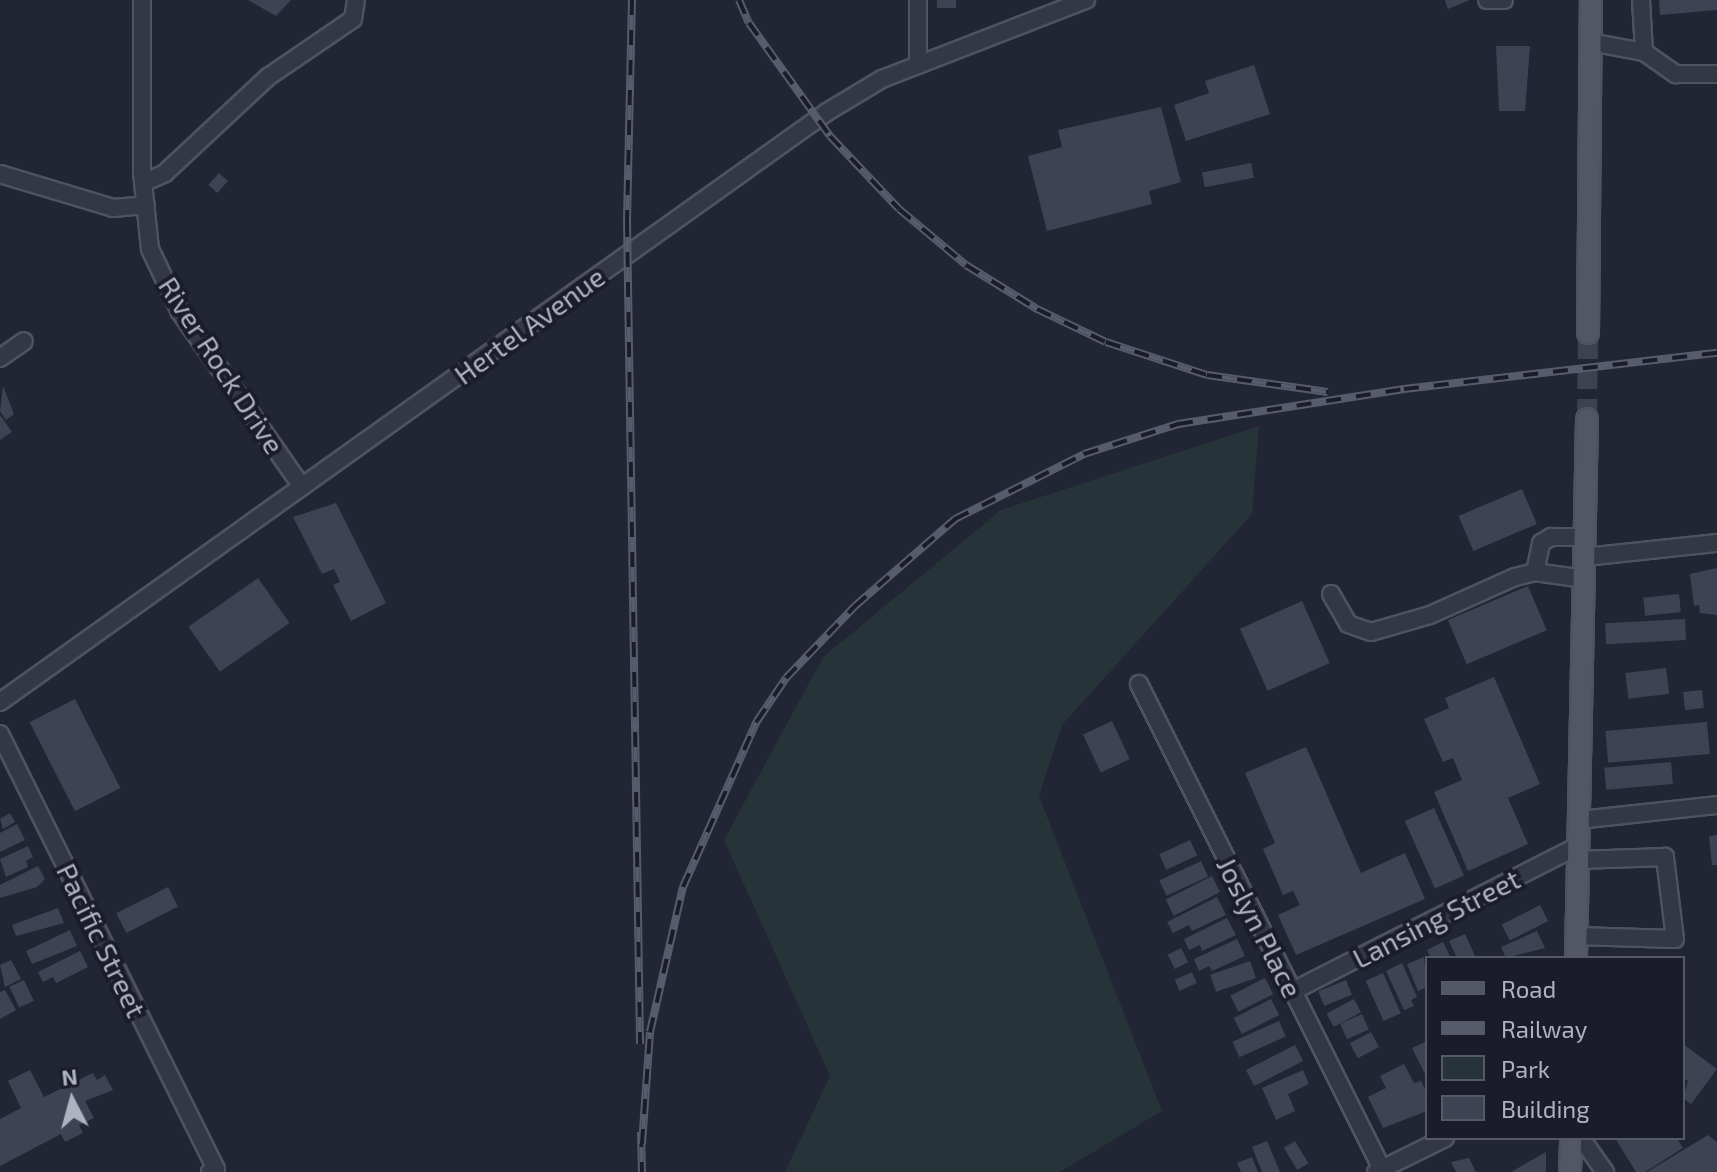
<!DOCTYPE html>
<style>
body{margin:0}
#map{position:relative;width:1717px;height:1172px;overflow:hidden;background:#212534;font-family:"Exo 2",sans-serif}
div>[style]{position:absolute}
[style*='--x']{left:calc(var(--x)*1px);top:calc(var(--y)*1px);width:calc(var(--w)*1px);rotate:calc(var(--a)*1deg)}
.green>*{inset:0;background:#263338}
.building>*{inset:0;background:#3e4354;transform-origin:0 0}
.major-tunnel>*{height:20px;margin-top:-10px;transform-origin:0;background:repeating-linear-gradient(90deg,#3d4150 0 20px,transparent 0 30px)}
.roads{filter:drop-shadow(2px 0 #4f525f) drop-shadow(-2px 0 #4f525f) drop-shadow(0 2px #4f525f) drop-shadow(0 -2px #4f525f)}
.minor>*{height:16px;margin:-8px;padding:0 8px;transform-origin:8px;border-radius:8px;background:#343844}
.major>*{height:20px;margin:-10px;padding:0 10px;transform-origin:10px;border-radius:10px;background:#525665}
.rail>*{height:8px;margin-top:-4px;transform-origin:0;background:repeating-linear-gradient(90deg,#1a1d29 0 15px,#575b6b 0 30px);box-sizing:border-box;border-block:2px solid #575b6b}
span{translate:-50% -50%;white-space:nowrap;text-align:center;line-height:1.15;-webkit-text-stroke:8px #1a1d29;paint-order:stroke}
.street-label{font-size:28px;color:#aeb2c1}
.legend{position:absolute;left:1425px;top:956px;width:260px;height:184px;box-sizing:border-box;background:#1a1d29;border:2px solid #555966;margin:0;padding:10px 14px;list-style:none;font-size:24px;color:#aeb2c1}
.legend li{display:flex;align-items:center;gap:16px;height:40px}
.legend b{width:40px;border:2px solid #555966}
.north{position:absolute;left:32px;top:1060px;width:80px;height:80px;-webkit-text-stroke:6px #1a1d29;paint-order:stroke;rotate:354deg;font-size:22px;font-weight:700;line-height:32px;text-align:center;color:#aeb2c1}
.north::after{content:'';display:block;margin:auto;width:28px;height:36px;background:#aeb2c1;clip-path:polygon(50% 0,100% 100%,50% 72%,0 100%)}
</style>
<div id="map">
<div class="green">
<i style="clip-path:polygon(1259px 426px,1252px 514px,1062px 725px,1039px 796px,1162px 1111px,1060px 1172px,785px 1172px,830px 1076px,724px 840px,823px 657px,1001px 510px)"></i>
</div>
<div class="building">
<i style="clip-path:polygon(248px 0,291px 0,276px 16px)"></i>
<i style="left:937px;top:0;width:19px;height:8px"></i>
<i style="clip-path:polygon(1445px 0,1470px 0,1448px 9px)"></i>
<i style="clip-path:polygon(1659px 0,1717px 0,1717px 10px,1660px 15px)"></i>
<i style="clip-path:polygon(1496px 46px,1530px 46px,1525px 111px,1499px 111px)"></i>
<i style="clip-path:polygon(1254px 65px,1270px 114px,1186px 141px,1174px 105px,1209px 93px,1205px 81px)"></i>
<i style="clip-path:polygon(1161px 107px,1181px 182px,1149px 191px,1152px 204px,1047px 231px,1028px 156px,1062px 147px,1058px 130px)"></i>
<i style="left:1251px;top:163px;width:15px;height:50px;rotate:79deg"></i>
<i style="left:219px;top:173px;width:12px;height:16px;rotate:42deg"></i>
<i style="clip-path:polygon(3px 386px,14px 414px,6px 420px,0 411px)"></i>
<i style="clip-path:polygon(0 415px,12px 432px,0 440px)"></i>
<i style="left:1522px;top:489px;width:38px;height:69px;rotate:67deg"></i>
<i style="clip-path:polygon(336px 503px,386px 603px,351px 621px,333px 585px,340px 582px,334px 569px,322px 574px,293px 517px)"></i>
<i style="clip-path:polygon(1717px 568px,1717px 615px,1700px 613px,1699px 605px,1694px 606px,1690px 574px)"></i>
<i style="left:258px;top:578px;width:55px;height:85px;rotate:55deg"></i>
<i style="left:1528px;top:586px;width:48px;height:87px;rotate:67deg"></i>
<i style="left:1679px;top:594px;width:18px;height:36px;rotate:84deg"></i>
<i style="left:1302px;top:601px;width:68px;height:68px;rotate:66deg"></i>
<i style="left:1685px;top:619px;width:21px;height:80px;rotate:87deg"></i>
<i style="left:1666px;top:668px;width:26px;height:41px;rotate:83deg"></i>
<i style="clip-path:polygon(1494px 677px,1540px 784px,1508px 798px,1528px 844px,1468px 871px,1434px 792px,1462px 780px,1453px 758px,1443px 762px,1424px 719px,1449px 708px,1445px 698px)"></i>
<i style="left:1702px;top:690px;width:18px;height:19px;rotate:84deg"></i>
<i style="left:75px;top:699px;width:100px;height:51px;rotate:63deg"></i>
<i style="left:1112px;top:721px;width:42px;height:32px;rotate:65deg"></i>
<i style="left:1707px;top:722px;width:32px;height:102px;rotate:85deg"></i>
<i style="clip-path:polygon(1306px 747px,1361px 873px,1405px 853px,1425px 899px,1296px 955px,1278px 915px,1300px 905px,1293px 891px,1283px 895px,1263px 849px,1275px 843px,1245px 773px)"></i>
<i style="left:1671px;top:762px;width:22px;height:67px;rotate:85deg"></i>
<i style="left:1434px;top:808px;width:74px;height:32px;rotate:66deg"></i>
<i style="clip-path:polygon(10px 813px,15px 822px,3px 829px,0 819px)"></i>
<i style="clip-path:polygon(17px 824px,25px 840px,0 852px,0 833px)"></i>
<i style="clip-path:polygon(1717px 835px,1717px 865px,1712px 865px,1709px 836px)"></i>
<i style="left:1190px;top:840px;width:17px;height:34px;rotate:65deg"></i>
<i style="clip-path:polygon(28px 846px,33px 857px,26px 861px,28px 867px,6px 877px,0 859px)"></i>
<i style="left:1201px;top:861px;width:17px;height:46px;rotate:65deg"></i>
<i style="clip-path:polygon(38px 866px,45px 879px,37px 887px,0 898px,0 885px)"></i>
<i style="left:1212px;top:876px;width:18px;height:52px;rotate:63deg"></i>
<i style="left:168px;top:887px;width:22px;height:58px;rotate:63deg"></i>
<i style="clip-path:polygon(1217px 897px,1226px 915px,1192px 931px,1189px 925px,1173px 933px,1167px 922px)"></i>
<i style="left:1540px;top:905px;width:18px;height:43px;rotate:63deg"></i>
<i style="clip-path:polygon(58px 908px,64px 923px,16px 936px,12px 925px)"></i>
<i style="clip-path:polygon(1227px 918px,1236px 935px,1202px 951px,1200px 945px,1189px 950px,1184px 939px)"></i>
<i style="clip-path:polygon(70px 930px,77px 946px,32px 964px,26px 951px)"></i>
<i style="clip-path:polygon(1537px 931px,1545px 948px,1506px 958px,1501px 947px)"></i>
<i style="clip-path:polygon(1465px 934px,1476px 958px,1457px 958px,1449px 941px)"></i>
<i style="clip-path:polygon(1237px 939px,1245px 956px,1212px 971px,1209px 966px,1199px 971px,1194px 959px)"></i>
<i style="clip-path:polygon(1443px 942px,1451px 958px,1431px 958px,1427px 950px)"></i>
<i style="left:1181px;top:948px;width:16px;height:15px;rotate:63deg"></i>
<i style="clip-path:polygon(80px 951px,88px 967px,56px 983px,53px 977px,43px 982px,38px 972px)"></i>
<i style="clip-path:polygon(1424px 957px,1427px 987px,1418px 991px,1407px 964px)"></i>
<i style="clip-path:polygon(11px 960px,21px 979px,5px 987px,0 965px)"></i>
<i style="left:1250px;top:961px;width:18px;height:42px;rotate:71deg"></i>
<i style="clip-path:polygon(1402px 963px,1417px 997px,1411px 1000px,1414px 1006px,1404px 1010px,1386px 971px)"></i>
<i style="left:1192px;top:972px;width:12px;height:19px;rotate:66deg"></i>
<i style="left:1383px;top:973px;width:44px;height:19px;rotate:66deg"></i>
<i style="left:1265px;top:978px;width:18px;height:39px;rotate:63deg"></i>
<i style="left:24px;top:980px;width:23px;height:16px;rotate:65deg"></i>
<i style="left:1346px;top:980px;width:16px;height:30px;rotate:68deg"></i>
<i style="clip-path:polygon(5px 990px,16px 1010px,0 1019px,0 992px)"></i>
<i style="left:1271px;top:999px;width:18px;height:42px;rotate:63deg"></i>
<i style="left:1354px;top:999px;width:15px;height:31px;rotate:62deg"></i>
<i style="left:1362px;top:1014px;width:17px;height:24px;rotate:66deg"></i>
<i style="left:1279px;top:1021px;width:17px;height:51px;rotate:66deg"></i>
<i style="left:1371px;top:1032px;width:17px;height:24px;rotate:62deg"></i>
<i style="clip-path:polygon(1427px 1041px,1427px 1078px,1412px 1048px)"></i>
<i style="clip-path:polygon(1683px 1044px,1717px 1069px,1691px 1104px,1683px 1098px,1688px 1081px,1683px 1078px)"></i>
<i style="left:1295px;top:1045px;width:18px;height:55px;rotate:63deg"></i>
<i style="clip-path:polygon(1404px 1064px,1414px 1083px,1421px 1081px,1427px 1093px,1427px 1111px,1383px 1128px,1368px 1097px,1386px 1088px,1380px 1076px)"></i>
<i style="clip-path:polygon(30px 1070px,44px 1097px,93px 1073px,97px 1080px,105px 1075px,113px 1090px,85px 1101px,94px 1118px,79px 1125px,83px 1133px,65px 1142px,61px 1134px,0 1166px,0 1119px,21px 1108px,8px 1081px)"></i>
<i style="clip-path:polygon(1303px 1070px,1309px 1084px,1288px 1094px,1295px 1111px,1276px 1120px,1262px 1088px)"></i>
<i style="clip-path:polygon(1708px 1135px,1717px 1142px,1717px 1172px,1647px 1172px)"></i>
<i style="clip-path:polygon(1615px 1138px,1677px 1138px,1683px 1148px,1645px 1172px,1636px 1172px)"></i>
<i style="clip-path:polygon(1267px 1141px,1280px 1172px,1262px 1172px,1252px 1147px)"></i>
<i style="left:1295px;top:1141px;width:26px;height:13px;rotate:59deg"></i>
<i style="clip-path:polygon(1546px 1152px,1546px 1172px,1511px 1172px)"></i>
<i style="clip-path:polygon(1252px 1157px,1258px 1172px,1241px 1172px,1237px 1163px)"></i>
<i style="clip-path:polygon(1469px 1158px,1476px 1172px,1456px 1172px,1451px 1162px)"></i>
</div>
<div class="major-tunnel">
<i style="--x:1587;--y:419;--w:86;--a:-89.3"></i>
</div>
<div class="roads">
<div class="minor">
<i style="--x:142;--y:0;--w:173;--a:90"></i>
<i style="--x:142;--y:173;--w:76;--a:84"></i>
<i style="--x:150;--y:249;--w:70;--a:64.5"></i>
<i style="--x:180;--y:312;--w:213;--a:55.1"></i>
<i style="--x:918;--y:0;--w:65;--a:90"></i>
<i style="--x:1487;--y:0;--w:17;--a:0"></i>
<i style="--x:1641;--y:0;--w:52;--a:86.7"></i>
<i style="--x:1590;--y:42;--w:55;--a:10.5"></i>
<i style="--x:1644;--y:52;--w:39;--a:35"></i>
<i style="--x:1676;--y:74;--w:41;--a:0"></i>
<i style="--x:0;--y:174;--w:118;--a:16.7"></i>
<i style="--x:113;--y:208;--w:33;--a:-5"></i>
<i style="--x:143;--y:183;--w:24;--a:-24"></i>
<i style="--x:165;--y:173;--w:141;--a:-43"></i>
<i style="--x:268;--y:77;--w:103;--a:-34.3"></i>
<i style="--x:353;--y:19;--w:19;--a:-81"></i>
<i style="--x:0;--y:358;--w:29;--a:-35"></i>
<i style="--x:1585;--y:557;--w:133;--a:-6.1"></i>
<i style="--x:1535;--y:572;--w:30;--a:-78"></i>
<i style="--x:1541;--y:543;--w:12;--a:-31"></i>
<i style="--x:1551;--y:537;--w:35;--a:0"></i>
<i style="--x:1331;--y:594;--w:34;--a:60"></i>
<i style="--x:1348;--y:624;--w:24;--a:19"></i>
<i style="--x:1371;--y:632;--w:61;--a:-16.1"></i>
<i style="--x:1430;--y:615;--w:93;--a:-24.1"></i>
<i style="--x:1515;--y:577;--w:21;--a:-14"></i>
<i style="--x:1535;--y:572;--w:50;--a:8"></i>
<i style="--x:1139;--y:684;--w:542;--a:63.39"></i>
<i style="--x:0;--y:702;--w:1016;--a:-35.5"></i>
<i style="--x:827;--y:112;--w:64;--a:-31"></i>
<i style="--x:882;--y:79;--w:219;--a:-21.2"></i>
<i style="--x:0;--y:734;--w:486;--a:63.6"></i>
<i style="--x:216;--y:1169;--w:7;--a:153"></i>
<i style="--x:1579;--y:820;--w:139;--a:-6.2"></i>
<i style="--x:1576;--y:936;--w:99;--a:1.7"></i>
<i style="--x:1675;--y:939;--w:83;--a:-97"></i>
<i style="--x:1665;--y:857;--w:87;--a:178"></i>
<i style="--x:1293;--y:991;--w:321;--a:-27"></i>
<i style="--x:1581;--y:1138;--w:42;--a:54.8"></i>
<i style="--x:1376;--y:1172;--w:77;--a:-26.2"></i>
</div>
<div class="major">
<i style="--x:1588;--y:333;--w:333;--a:-89.5"></i>
<i style="--x:1576;--y:958;--w:539;--a:-88.83"></i>
<i style="--x:1570;--y:1172;--w:34;--a:-88"></i>
</div>
</div>
<div class="rail">
<i style="--x:632;--y:0;--w:222;--a:91.3"></i>
<i style="--x:627;--y:222;--w:822;--a:89.09"></i>
<i style="--x:739;--y:0;--w:25;--a:67"></i>
<i style="--x:749;--y:23;--w:139;--a:54.4"></i>
<i style="--x:830;--y:136;--w:100;--a:46.6"></i>
<i style="--x:899;--y:209;--w:87;--a:39.9"></i>
<i style="--x:966;--y:265;--w:84;--a:31.8"></i>
<i style="--x:1037;--y:309;--w:76;--a:25.6"></i>
<i style="--x:1106;--y:342;--w:106;--a:18.1"></i>
<i style="--x:1207;--y:375;--w:122;--a:8"></i>
<i style="--x:641;--y:1132;--w:40;--a:88.6"></i>
<i style="--x:642;--y:1144;--w:112;--a:-85.9"></i>
<i style="--x:650;--y:1032;--w:149;--a:-77.2"></i>
<i style="--x:683;--y:887;--w:182;--a:-66"></i>
<i style="--x:757;--y:721;--w:52;--a:-56"></i>
<i style="--x:786;--y:678;--w:100;--a:-46.2"></i>
<i style="--x:855;--y:606;--w:133;--a:-41"></i>
<i style="--x:955;--y:519;--w:144;--a:-26.7"></i>
<i style="--x:1084;--y:454;--w:99;--a:-17.7"></i>
<i style="--x:1178;--y:424;--w:229;--a:-8.8"></i>
<i style="--x:1404;--y:389;--w:315;--a:-6.6"></i>
</div>
<div class="street-label">
<span style="left:529px;top:325px;rotate:-36deg">Hertel Avenue</span>
<span style="left:222px;top:365px;rotate:57deg">River Rock Drive</span>
<span style="left:1436px;top:918px;rotate:-27deg">Lansing Street</span>
<span style="left:1260px;top:927px;rotate:63deg">Joslyn Place</span>
<span style="left:102px;top:940px;rotate:64deg">Pacific Street</span>
</div>
<ul class="legend">
<li><b style="height:10px;background:#525665"></b>Road</li>
<li><b style="height:10px;background:#575b6b"></b>Railway</li>
<li><b style="height:22px;background:#263338"></b>Park</li>
<li><b style="height:22px;background:#3e4354"></b>Building</li>
</ul>
<div class="north">N</div>
</div>
